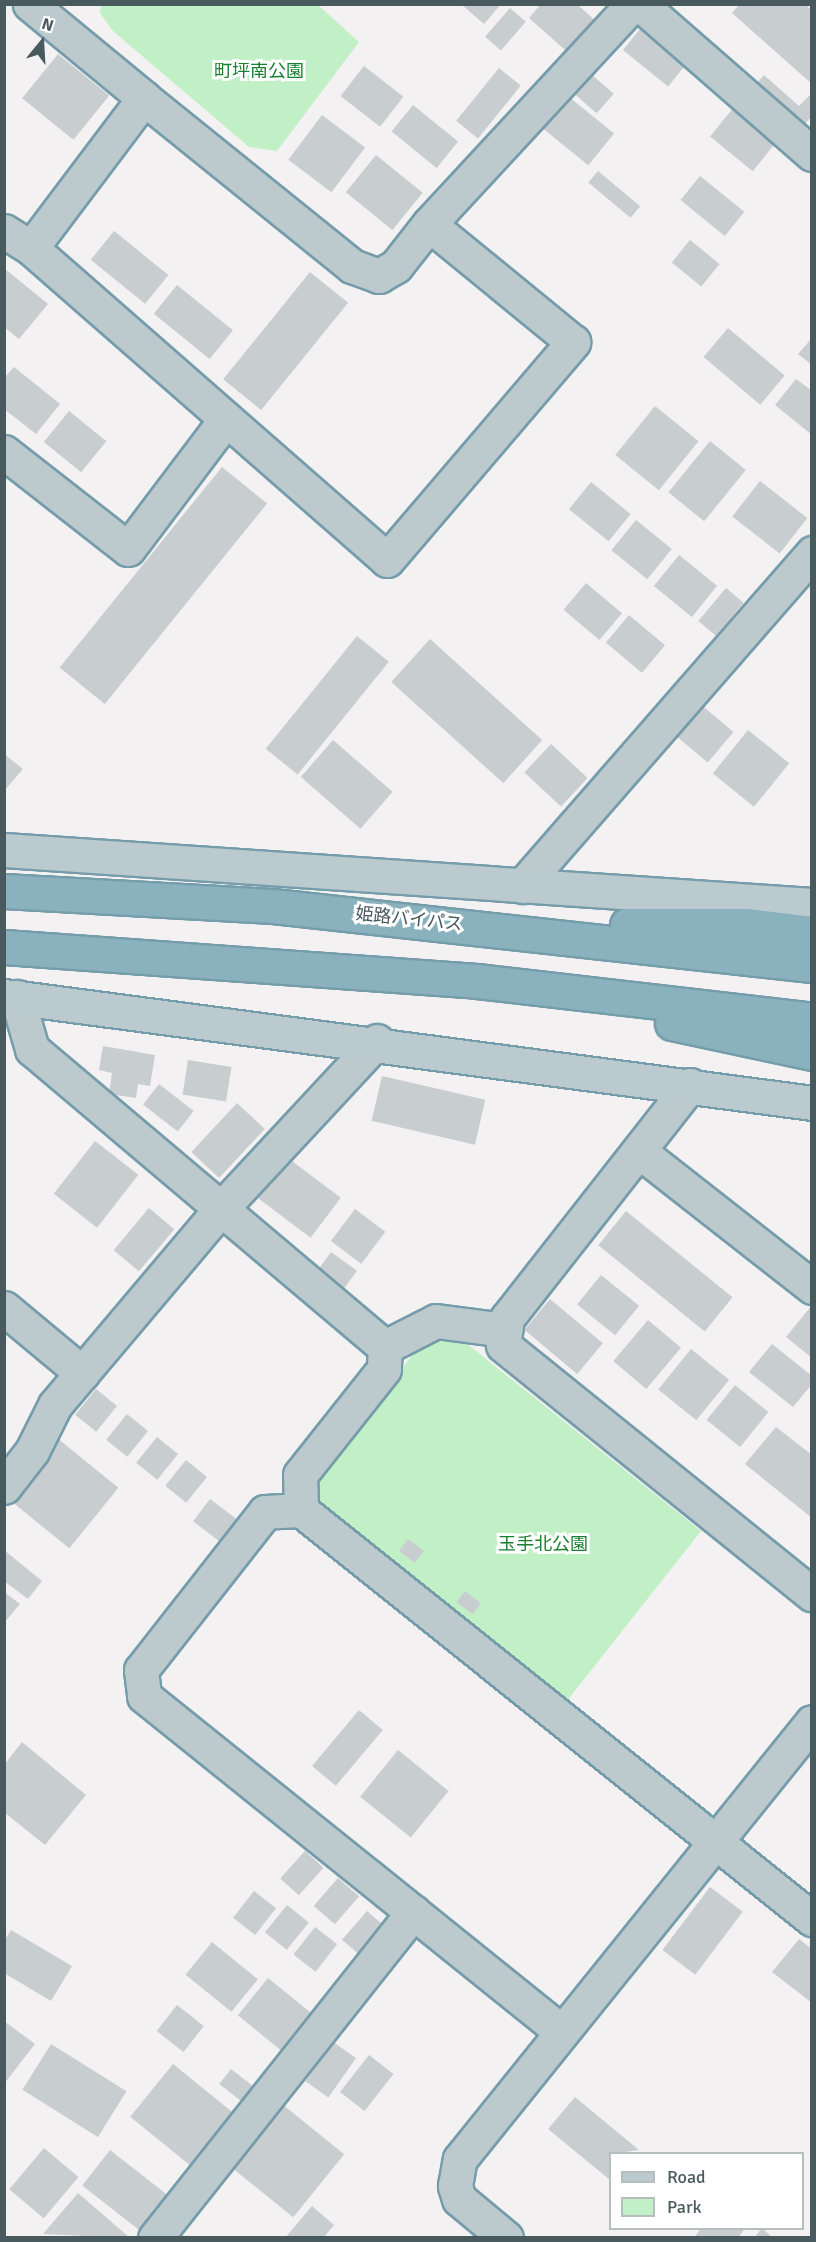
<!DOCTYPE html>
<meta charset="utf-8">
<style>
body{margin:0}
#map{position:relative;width:816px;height:2242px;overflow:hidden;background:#f3f1f1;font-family:Signika,"Noto Sans JP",sans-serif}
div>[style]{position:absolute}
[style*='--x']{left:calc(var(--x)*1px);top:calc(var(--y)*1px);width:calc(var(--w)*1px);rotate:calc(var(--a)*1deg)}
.green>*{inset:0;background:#c1efc6}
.building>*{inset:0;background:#c8cdd0;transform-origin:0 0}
.roads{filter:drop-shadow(2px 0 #759caa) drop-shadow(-2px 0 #759caa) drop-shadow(0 2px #759caa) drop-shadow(0 -2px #759caa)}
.street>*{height:33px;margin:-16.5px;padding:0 16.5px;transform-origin:16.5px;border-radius:16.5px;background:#bdcacd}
.secondary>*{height:33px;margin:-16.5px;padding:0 16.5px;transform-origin:16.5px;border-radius:16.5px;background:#bacacf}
.highway>*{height:33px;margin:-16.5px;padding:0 16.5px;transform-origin:16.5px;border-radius:16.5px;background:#8ab1be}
span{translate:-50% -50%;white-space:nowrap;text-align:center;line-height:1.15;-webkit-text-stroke:6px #fff;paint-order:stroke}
.park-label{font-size:18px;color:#198031}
.street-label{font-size:18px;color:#495a5e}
.frame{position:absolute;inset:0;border:6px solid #495a5e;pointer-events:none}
.legend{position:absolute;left:609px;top:2152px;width:195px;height:78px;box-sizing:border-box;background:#fff;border:2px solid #b6bdbf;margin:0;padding:8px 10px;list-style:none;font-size:18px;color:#495a5e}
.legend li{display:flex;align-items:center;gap:12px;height:30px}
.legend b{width:30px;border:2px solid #b6bdbf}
.north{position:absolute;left:12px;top:12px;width:60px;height:60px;-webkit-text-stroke:4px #fff;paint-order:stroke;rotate:18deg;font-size:16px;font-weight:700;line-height:24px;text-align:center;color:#495a5e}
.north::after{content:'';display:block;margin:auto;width:21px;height:27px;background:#495a5e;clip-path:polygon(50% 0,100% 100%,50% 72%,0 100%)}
</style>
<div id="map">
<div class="green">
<i style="clip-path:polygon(101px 5px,318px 5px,359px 42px,277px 151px,249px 147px,113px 31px,100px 13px)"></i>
<i style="clip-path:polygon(456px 1335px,701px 1531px,566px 1702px,318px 1502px,316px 1479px,421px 1344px)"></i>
</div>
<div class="building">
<i style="clip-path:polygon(461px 4px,501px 4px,484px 24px)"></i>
<i style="clip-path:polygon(541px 4px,577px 4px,601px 26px,573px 57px,529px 18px)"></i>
<i style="clip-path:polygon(740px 4px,805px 4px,812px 11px,812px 84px,732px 13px)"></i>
<i style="left:510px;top:8px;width:21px;height:38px;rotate:41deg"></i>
<i style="left:640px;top:29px;width:58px;height:27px;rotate:39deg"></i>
<i style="left:58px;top:54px;width:66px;height:57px;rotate:39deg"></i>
<i style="left:364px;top:66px;width:50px;height:38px;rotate:38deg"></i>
<i style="left:499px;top:68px;width:28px;height:68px;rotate:39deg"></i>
<i style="left:591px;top:74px;width:30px;height:26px;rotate:41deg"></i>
<i style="clip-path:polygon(764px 75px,799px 106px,812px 93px,812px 116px,799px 130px,753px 88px)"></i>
<i style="left:569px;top:97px;width:58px;height:41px;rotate:39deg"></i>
<i style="left:413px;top:105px;width:58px;height:34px;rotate:39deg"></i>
<i style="left:734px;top:107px;width:55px;height:38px;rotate:39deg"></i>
<i style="left:322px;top:115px;width:54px;height:56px;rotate:37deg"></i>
<i style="left:376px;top:155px;width:60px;height:48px;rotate:39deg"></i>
<i style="left:598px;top:171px;width:55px;height:15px;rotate:40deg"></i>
<i style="left:700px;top:176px;width:57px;height:31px;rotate:39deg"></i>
<i style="left:114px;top:231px;width:70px;height:37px;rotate:39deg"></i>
<i style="left:690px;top:240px;width:38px;height:29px;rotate:39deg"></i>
<i style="clip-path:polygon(4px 268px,48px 304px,19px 339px,4px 327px)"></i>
<i style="left:310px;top:272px;width:49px;height:138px;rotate:39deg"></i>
<i style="left:177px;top:285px;width:72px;height:37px;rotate:39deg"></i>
<i style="left:728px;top:328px;width:74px;height:38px;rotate:40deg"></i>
<i style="clip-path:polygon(812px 338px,812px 365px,798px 354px)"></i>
<i style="clip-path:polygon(14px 367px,60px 404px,36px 434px,4px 409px,4px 378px)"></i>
<i style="clip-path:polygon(796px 379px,812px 391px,812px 435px,775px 405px)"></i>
<i style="left:655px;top:406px;width:56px;height:63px;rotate:39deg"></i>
<i style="left:69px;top:411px;width:48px;height:40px;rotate:39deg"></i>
<i style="left:710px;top:441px;width:46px;height:66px;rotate:39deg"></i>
<i style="left:222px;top:467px;width:58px;height:258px;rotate:39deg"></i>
<i style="left:760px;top:481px;width:60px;height:45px;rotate:38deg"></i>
<i style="left:591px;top:482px;width:51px;height:35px;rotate:39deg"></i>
<i style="left:636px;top:520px;width:46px;height:39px;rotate:39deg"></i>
<i style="left:679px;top:555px;width:49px;height:40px;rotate:39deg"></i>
<i style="left:586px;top:583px;width:47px;height:35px;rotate:40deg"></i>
<i style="left:726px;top:588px;width:23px;height:43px;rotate:40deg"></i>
<i style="left:629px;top:615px;width:47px;height:36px;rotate:40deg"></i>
<i style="left:357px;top:636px;width:41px;height:145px;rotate:39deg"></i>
<i style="left:430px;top:639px;width:151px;height:58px;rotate:42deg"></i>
<i style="left:699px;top:703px;width:45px;height:40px;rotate:40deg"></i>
<i style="left:748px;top:730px;width:53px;height:56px;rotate:39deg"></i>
<i style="left:333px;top:740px;width:79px;height:49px;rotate:41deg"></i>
<i style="left:551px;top:744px;width:50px;height:39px;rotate:43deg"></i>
<i style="clip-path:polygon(4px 754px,23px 769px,4px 791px)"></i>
<i style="clip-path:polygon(103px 1046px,155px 1055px,150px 1086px,138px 1084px,136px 1098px,109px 1094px,112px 1073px,99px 1070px)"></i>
<i style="left:188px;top:1060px;width:44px;height:35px;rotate:9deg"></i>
<i style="left:382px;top:1076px;width:106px;height:46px;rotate:13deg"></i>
<i style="left:159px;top:1084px;width:44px;height:26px;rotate:38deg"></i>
<i style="left:237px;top:1103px;width:38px;height:67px;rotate:43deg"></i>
<i style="left:95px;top:1141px;width:55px;height:67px;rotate:38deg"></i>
<i style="left:288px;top:1158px;width:66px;height:50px;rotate:37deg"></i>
<i style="left:149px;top:1208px;width:33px;height:55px;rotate:40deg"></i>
<i style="left:355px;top:1209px;width:38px;height:40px;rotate:37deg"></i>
<i style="left:626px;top:1211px;width:137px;height:44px;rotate:39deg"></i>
<i style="left:331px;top:1252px;width:32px;height:24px;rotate:36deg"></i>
<i style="left:601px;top:1275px;width:49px;height:38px;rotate:39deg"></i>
<i style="left:550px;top:1299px;width:69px;height:40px;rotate:40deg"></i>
<i style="clip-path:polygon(812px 1305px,812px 1358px,786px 1337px)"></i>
<i style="left:648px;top:1320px;width:43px;height:54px;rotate:40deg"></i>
<i style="clip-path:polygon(772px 1344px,812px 1376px,812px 1384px,793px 1407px,749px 1372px)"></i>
<i style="left:691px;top:1349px;width:49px;height:52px;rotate:39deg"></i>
<i style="left:735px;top:1385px;width:43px;height:45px;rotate:39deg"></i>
<i style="left:96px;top:1389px;width:27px;height:33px;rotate:39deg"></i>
<i style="left:127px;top:1414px;width:27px;height:33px;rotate:39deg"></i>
<i style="clip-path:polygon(776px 1427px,812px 1455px,812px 1518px,745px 1464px)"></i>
<i style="left:157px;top:1437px;width:27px;height:33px;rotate:39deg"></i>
<i style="left:57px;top:1438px;width:79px;height:78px;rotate:39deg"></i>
<i style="left:186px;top:1460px;width:27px;height:33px;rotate:39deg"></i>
<i style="left:210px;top:1499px;width:35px;height:28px;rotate:37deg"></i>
<i style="left:408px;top:1539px;width:20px;height:15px;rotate:37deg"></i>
<i style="clip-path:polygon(4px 1550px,42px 1581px,28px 1599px,4px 1581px)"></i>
<i style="left:465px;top:1591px;width:20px;height:14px;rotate:37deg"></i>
<i style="clip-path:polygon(4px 1592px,20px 1604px,4px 1623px)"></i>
<i style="left:359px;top:1710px;width:31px;height:73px;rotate:40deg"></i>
<i style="clip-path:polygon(22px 1742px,86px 1795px,45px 1845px,4px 1812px,4px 1765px)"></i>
<i style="left:398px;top:1750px;width:65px;height:60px;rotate:39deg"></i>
<i style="left:305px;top:1851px;width:25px;height:37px;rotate:42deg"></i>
<i style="left:338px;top:1878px;width:28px;height:37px;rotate:41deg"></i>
<i style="left:710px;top:1887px;width:41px;height:79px;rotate:37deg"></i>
<i style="left:254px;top:1891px;width:28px;height:34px;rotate:38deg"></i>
<i style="left:287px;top:1905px;width:28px;height:35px;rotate:39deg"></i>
<i style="left:367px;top:1911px;width:28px;height:38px;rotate:41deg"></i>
<i style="left:315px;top:1927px;width:28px;height:35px;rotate:38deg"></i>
<i style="clip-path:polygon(11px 1930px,72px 1966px,51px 2001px,4px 1973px,4px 1941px)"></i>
<i style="clip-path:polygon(799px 1939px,812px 1949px,812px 2003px,772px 1972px)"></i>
<i style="left:212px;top:1942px;width:59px;height:42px;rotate:39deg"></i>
<i style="left:268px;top:1978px;width:59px;height:48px;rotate:39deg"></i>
<i style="left:177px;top:2005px;width:34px;height:33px;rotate:38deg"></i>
<i style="clip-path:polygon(4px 2021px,35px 2044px,4px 2084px)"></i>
<i style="left:333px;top:2042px;width:28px;height:48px;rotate:35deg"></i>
<i style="left:51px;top:2044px;width:89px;height:54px;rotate:32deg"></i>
<i style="left:369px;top:2055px;width:31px;height:47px;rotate:38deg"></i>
<i style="left:173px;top:2064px;width:77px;height:68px;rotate:39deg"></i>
<i style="left:231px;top:2069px;width:39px;height:19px;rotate:38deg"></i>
<i style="clip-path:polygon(575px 2097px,639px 2150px,610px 2154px,610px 2180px,548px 2129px)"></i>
<i style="left:282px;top:2104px;width:80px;height:81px;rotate:39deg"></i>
<i style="left:44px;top:2148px;width:45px;height:54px;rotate:40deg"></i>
<i style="left:110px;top:2150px;width:75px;height:45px;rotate:38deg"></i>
<i style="clip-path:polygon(78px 2193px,130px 2238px,43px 2234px)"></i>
<i style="clip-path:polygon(312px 2206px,334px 2225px,323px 2238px,285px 2238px)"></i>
<i style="clip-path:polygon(701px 2228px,745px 2228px,738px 2238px,694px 2238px)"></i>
<i style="clip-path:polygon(762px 2228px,773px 2238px,754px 2238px)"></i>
</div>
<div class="roads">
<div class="street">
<i style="--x:640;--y:4;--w:228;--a:41.1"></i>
<i style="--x:429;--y:224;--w:300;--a:-47.2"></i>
<i style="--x:4;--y:231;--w:32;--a:32"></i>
<i style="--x:31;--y:248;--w:188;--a:-53"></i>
<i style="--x:144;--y:98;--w:148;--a:-140.5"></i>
<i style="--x:31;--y:248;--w:473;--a:41.2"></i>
<i style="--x:387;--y:560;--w:287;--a:-49.5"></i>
<i style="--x:573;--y:342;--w:186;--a:-140.7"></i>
<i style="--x:429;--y:224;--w:53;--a:128.2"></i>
<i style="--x:396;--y:266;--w:20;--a:150"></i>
<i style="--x:379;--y:276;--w:29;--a:-160"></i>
<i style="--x:352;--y:266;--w:267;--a:-141.1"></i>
<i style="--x:4;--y:452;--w:157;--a:38"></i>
<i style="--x:128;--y:549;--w:163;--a:-53"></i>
<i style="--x:522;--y:886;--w:442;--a:-48.9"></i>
<i style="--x:17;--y:997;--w:54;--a:73.9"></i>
<i style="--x:32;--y:1049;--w:462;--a:40.2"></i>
<i style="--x:385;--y:1347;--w:57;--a:-27"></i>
<i style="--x:436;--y:1321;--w:70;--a:7.4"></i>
<i style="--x:690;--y:1085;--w:296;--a:128.1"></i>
<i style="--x:507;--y:1318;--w:27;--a:98"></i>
<i style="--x:503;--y:1345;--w:397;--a:38.9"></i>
<i style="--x:640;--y:1152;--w:219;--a:38.1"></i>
<i style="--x:4;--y:1308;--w:102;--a:39.8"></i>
<i style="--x:385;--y:1347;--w:22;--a:93"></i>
<i style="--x:384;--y:1369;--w:135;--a:128.4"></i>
<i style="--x:300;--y:1475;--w:35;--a:88"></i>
<i style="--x:301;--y:1510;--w:655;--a:38.67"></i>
<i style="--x:4;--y:1487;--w:46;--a:-52.1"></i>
<i style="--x:32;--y:1451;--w:51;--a:-63.4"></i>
<i style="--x:55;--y:1405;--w:254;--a:-49.8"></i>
<i style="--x:219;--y:1211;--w:232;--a:-47.1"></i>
<i style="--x:301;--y:1510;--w:36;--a:177"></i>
<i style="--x:265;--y:1512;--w:201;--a:128.1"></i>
<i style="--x:141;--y:1670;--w:26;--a:83"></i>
<i style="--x:144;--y:1696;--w:536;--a:38.79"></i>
<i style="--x:155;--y:2238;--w:416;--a:-51.6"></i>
<i style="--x:506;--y:2238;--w:61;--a:-140.3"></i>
<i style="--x:459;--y:2199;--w:14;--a:-107"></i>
<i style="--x:455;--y:2186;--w:27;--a:-80"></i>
<i style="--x:460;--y:2159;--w:561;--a:-51.15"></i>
</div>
<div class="secondary">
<i style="--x:4;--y:850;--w:810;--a:3.89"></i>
<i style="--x:4;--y:996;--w:815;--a:7.54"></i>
</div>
<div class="highway">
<i style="--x:4;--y:891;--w:269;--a:3.2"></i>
<i style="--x:273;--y:906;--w:542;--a:6.25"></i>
<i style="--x:627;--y:925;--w:118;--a:0"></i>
<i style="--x:745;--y:925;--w:67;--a:6.8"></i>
<i style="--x:4;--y:947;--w:474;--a:4.1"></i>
<i style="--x:477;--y:981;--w:337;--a:6.6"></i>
<i style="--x:672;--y:1023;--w:143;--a:12.1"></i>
</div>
</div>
<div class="park-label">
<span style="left:259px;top:71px">町坪南公園</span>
<span style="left:543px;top:1544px">玉手北公園</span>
</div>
<div class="street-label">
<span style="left:409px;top:919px;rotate:6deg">姫路バイパス</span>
</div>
<div class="frame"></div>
<ul class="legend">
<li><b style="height:8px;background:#bacacf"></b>Road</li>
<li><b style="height:16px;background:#c1efc6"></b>Park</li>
</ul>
<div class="north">N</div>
</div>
